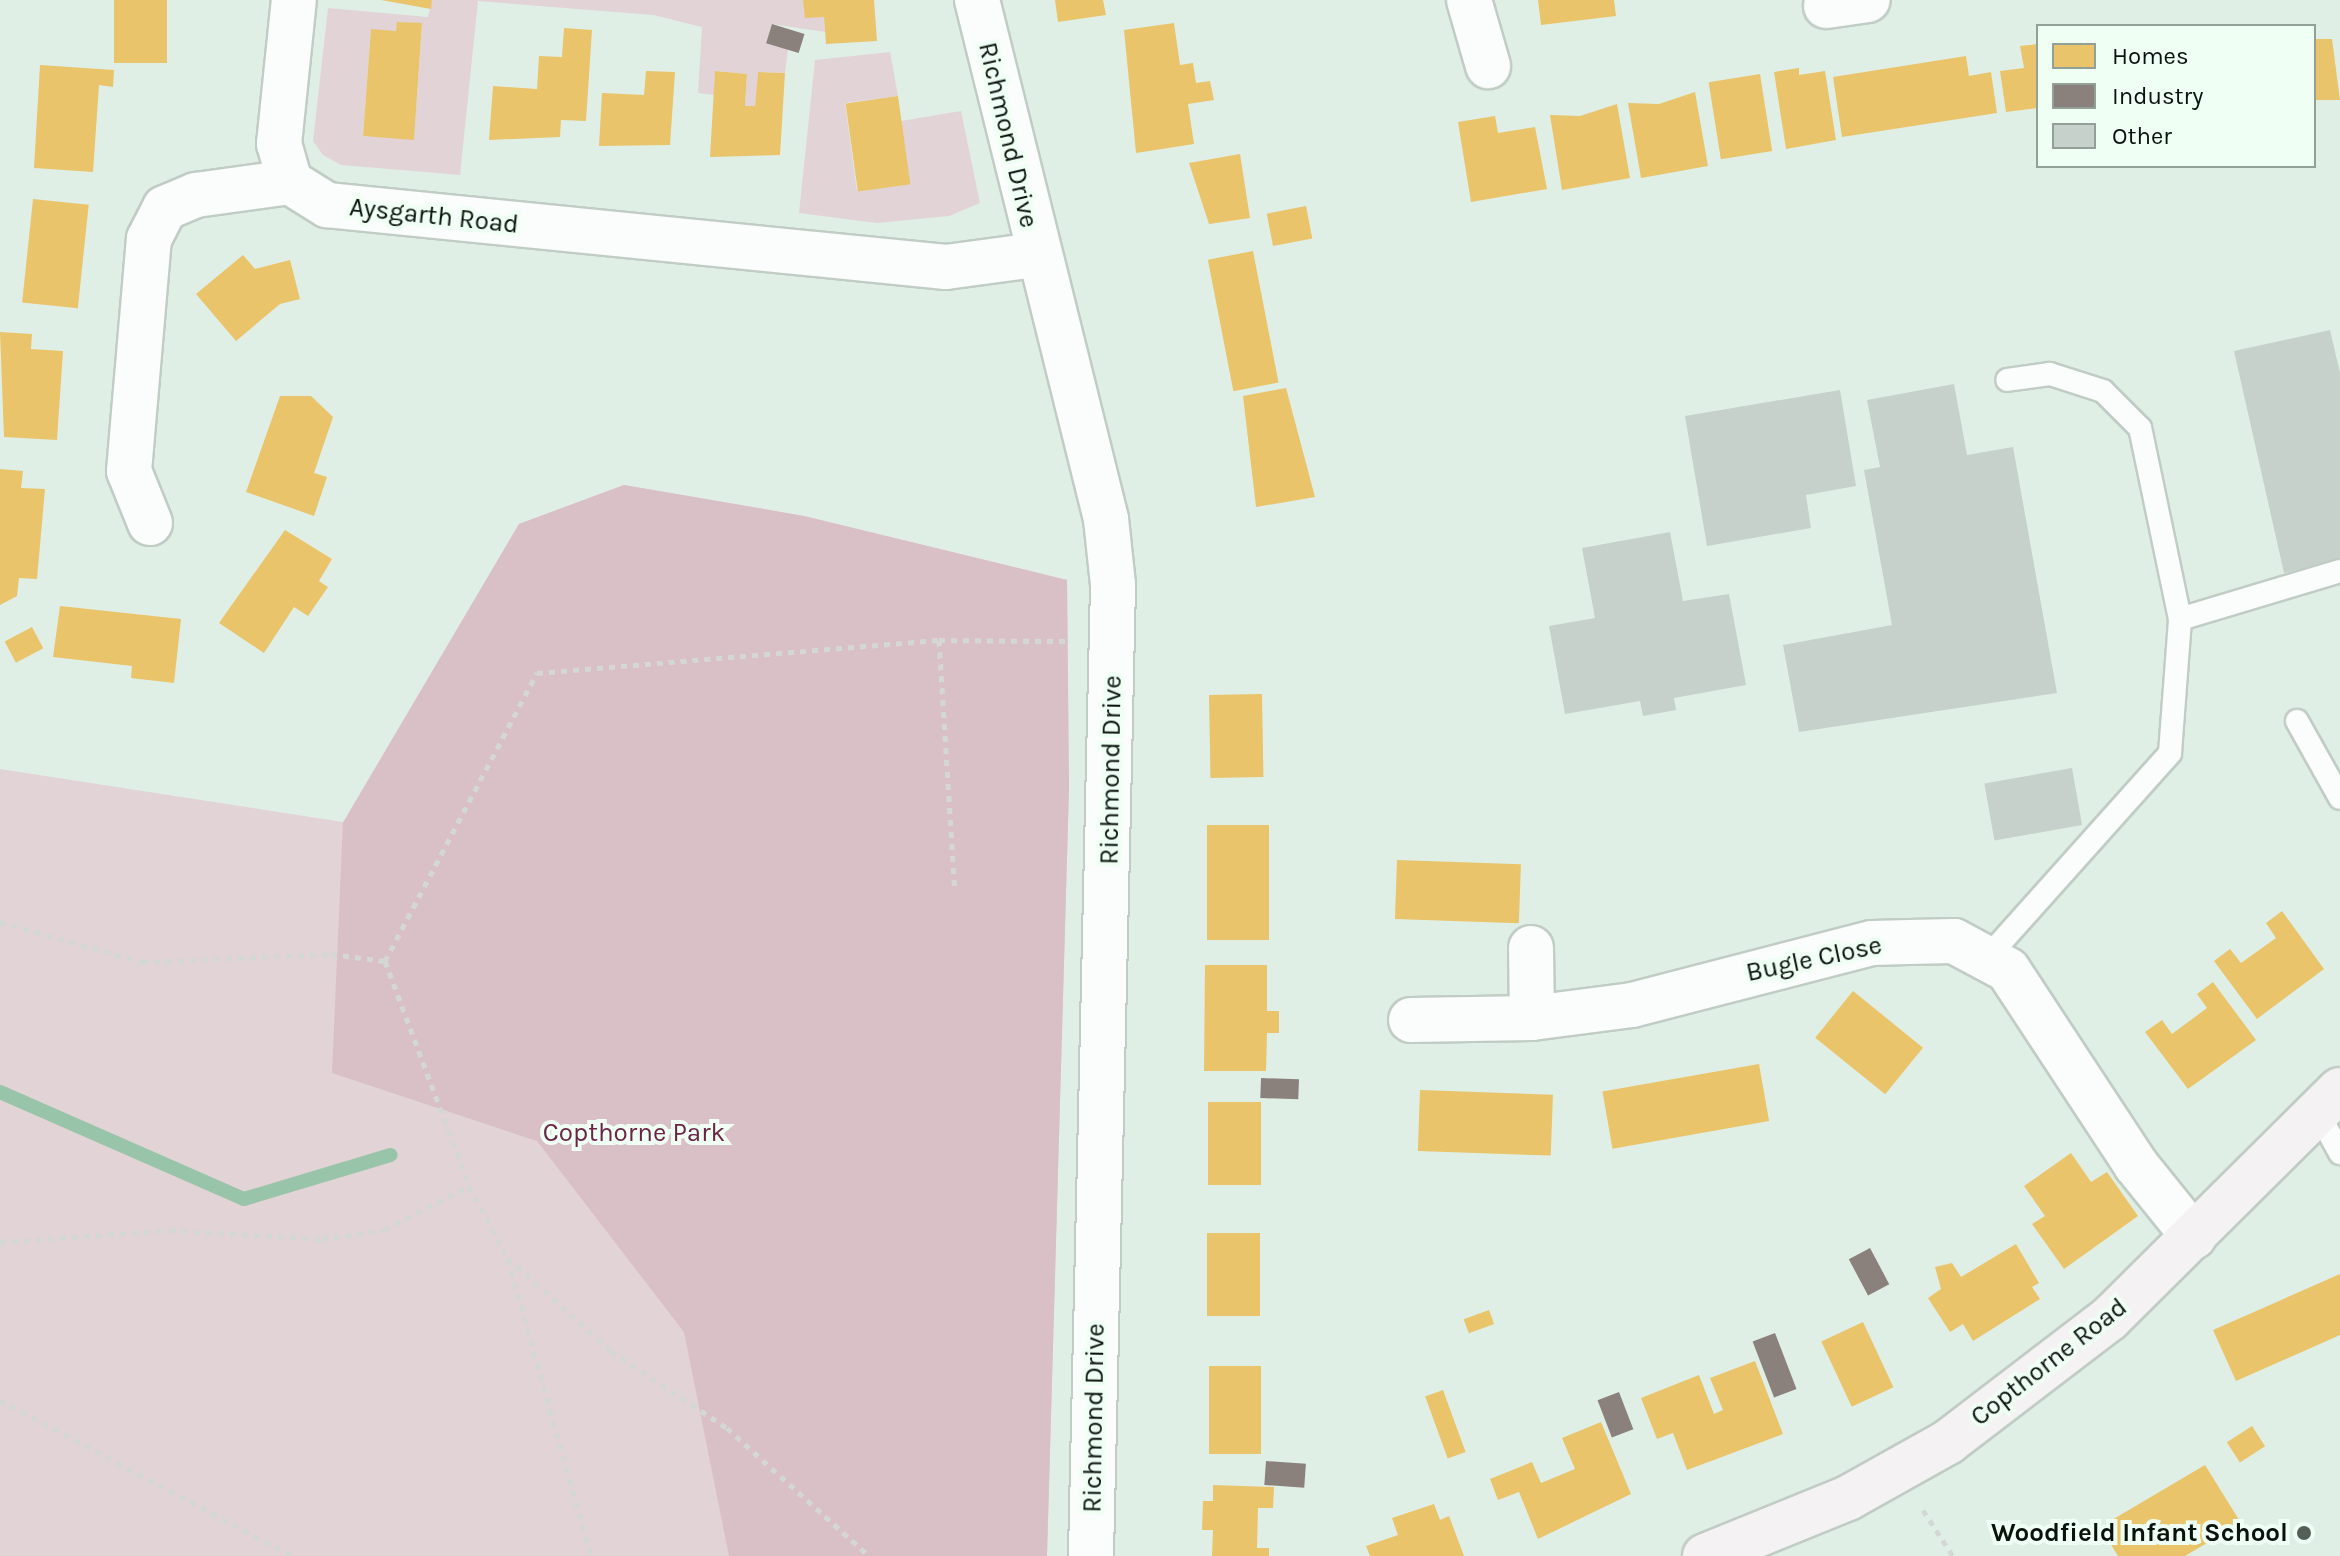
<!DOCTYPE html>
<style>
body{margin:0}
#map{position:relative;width:2340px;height:1556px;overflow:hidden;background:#e0efe5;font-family:Karla,sans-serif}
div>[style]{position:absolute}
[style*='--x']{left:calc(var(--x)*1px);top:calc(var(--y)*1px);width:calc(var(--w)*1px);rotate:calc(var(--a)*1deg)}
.green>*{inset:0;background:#e2d3d6}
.forest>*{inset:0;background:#d9bfc6}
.homes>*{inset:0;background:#e9c46a;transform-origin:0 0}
.industry>*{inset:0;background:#8a817c;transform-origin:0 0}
.stream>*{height:14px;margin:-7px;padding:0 7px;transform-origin:7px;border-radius:7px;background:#98c4a9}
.building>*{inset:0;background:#c5d1ca;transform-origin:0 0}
.path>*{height:5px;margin-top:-2.5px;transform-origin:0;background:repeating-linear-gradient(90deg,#d4d8d5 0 6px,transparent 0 12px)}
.roads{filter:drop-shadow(2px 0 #c0ccc4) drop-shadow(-2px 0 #c0ccc4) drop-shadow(0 2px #c0ccc4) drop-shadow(0 -2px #c0ccc4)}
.service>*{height:22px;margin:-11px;padding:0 11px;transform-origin:11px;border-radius:11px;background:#fafdfb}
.minor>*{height:44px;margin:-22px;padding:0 22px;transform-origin:22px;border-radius:22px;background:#fafdfb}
.secondary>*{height:44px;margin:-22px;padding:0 22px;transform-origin:22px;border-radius:22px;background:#f4f2f3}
.dots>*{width:22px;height:22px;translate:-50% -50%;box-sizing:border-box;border:4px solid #effff4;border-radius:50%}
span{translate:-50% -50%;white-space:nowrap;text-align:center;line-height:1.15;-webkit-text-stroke:8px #effff4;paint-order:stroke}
.street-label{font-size:26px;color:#09120c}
.park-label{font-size:26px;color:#6c2444}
.poi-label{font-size:26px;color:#09120c;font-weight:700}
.right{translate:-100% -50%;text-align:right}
.legend{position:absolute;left:2036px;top:24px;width:280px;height:144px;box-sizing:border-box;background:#effff4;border:2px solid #93a097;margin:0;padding:10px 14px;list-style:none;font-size:24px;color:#09120c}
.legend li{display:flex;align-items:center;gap:16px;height:40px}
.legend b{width:40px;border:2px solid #93a097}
</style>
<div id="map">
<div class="green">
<i style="clip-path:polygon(evenodd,432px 0,803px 0,824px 17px,825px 32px,772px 24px,767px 43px,788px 49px,785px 73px,758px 72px,755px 106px,745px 106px,747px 74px,715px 71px,714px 95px,698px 93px,702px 27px,653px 15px,478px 1px,460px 175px,341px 165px,323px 155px,313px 141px,328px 8px,428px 17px,432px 0,398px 22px,422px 24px,414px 139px,363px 136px,371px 30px,396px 31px,398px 22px)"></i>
<i style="clip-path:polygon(890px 52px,898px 96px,845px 103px,857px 191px,901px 121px,961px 111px,980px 203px,949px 216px,877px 223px,799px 213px,815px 60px)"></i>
<i style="clip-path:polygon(624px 485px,804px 516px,1067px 580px,1069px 788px,1047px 1556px,0 1556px,0 769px,343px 822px,519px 524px)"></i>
</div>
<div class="forest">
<i style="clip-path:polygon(624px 485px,804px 516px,1067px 580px,1069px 788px,1047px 1556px,729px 1556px,684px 1332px,537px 1141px,332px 1073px,343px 823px,519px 524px)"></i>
</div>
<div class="homes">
<i style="left:114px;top:0;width:53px;height:63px"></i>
<i style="clip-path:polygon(381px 0,432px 0,431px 9px)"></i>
<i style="clip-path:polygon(803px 0,874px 0,877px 41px,826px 44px,824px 17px,805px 18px)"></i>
<i style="clip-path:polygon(1055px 0,1103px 0,1106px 15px,1058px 22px)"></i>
<i style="clip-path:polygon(1538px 0,1614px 0,1616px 16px,1541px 25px)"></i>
<i style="clip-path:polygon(397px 22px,422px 23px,414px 140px,363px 136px,371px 29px,396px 31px)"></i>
<i style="clip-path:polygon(1174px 23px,1180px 65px,1193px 63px,1196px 83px,1210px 81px,1214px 100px,1188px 104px,1194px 144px,1136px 153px,1124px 30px)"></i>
<i style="clip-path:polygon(564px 28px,592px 30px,586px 121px,561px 120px,560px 137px,489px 140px,493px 86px,537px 89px,539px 56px,562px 57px)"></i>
<i style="clip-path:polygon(2314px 39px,2332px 39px,2340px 100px,2314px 100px)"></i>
<i style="clip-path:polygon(2038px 44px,2038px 108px,2006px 112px,2000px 71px,2024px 68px,2020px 46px)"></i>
<i style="clip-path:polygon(1966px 56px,1969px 76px,1991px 72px,1997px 113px,1842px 137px,1833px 77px)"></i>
<i style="clip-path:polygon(40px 65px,114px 70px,113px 87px,99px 85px,93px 172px,34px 168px)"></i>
<i style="clip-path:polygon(1799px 68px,1799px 75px,1825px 71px,1836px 140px,1786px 149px,1774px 72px)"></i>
<i style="clip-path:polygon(646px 71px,675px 72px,670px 145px,599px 146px,602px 93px,644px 95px)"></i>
<i style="clip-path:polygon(715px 71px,747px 74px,745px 106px,755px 106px,758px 72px,785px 73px,780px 155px,710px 157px)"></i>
<i style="left:1760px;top:74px;width:78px;height:52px;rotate:81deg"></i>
<i style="clip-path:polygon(1695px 92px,1708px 166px,1641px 178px,1628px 103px,1659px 104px)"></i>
<i style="left:898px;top:96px;width:89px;height:53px;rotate:82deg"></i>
<i style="clip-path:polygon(1617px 104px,1630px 178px,1562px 190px,1550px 115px,1580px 116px)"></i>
<i style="clip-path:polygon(1495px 116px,1498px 133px,1535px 127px,1547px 189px,1471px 202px,1458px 122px)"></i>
<i style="clip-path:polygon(1240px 154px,1250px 218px,1209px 224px,1189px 163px)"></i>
<i style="left:33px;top:199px;width:56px;height:104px;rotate:6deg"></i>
<i style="left:1306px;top:206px;width:33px;height:40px;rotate:79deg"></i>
<i style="left:1253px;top:251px;width:134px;height:46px;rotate:79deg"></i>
<i style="clip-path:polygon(243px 255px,255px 269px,290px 260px,300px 299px,280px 304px,236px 341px,196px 294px)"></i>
<i style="clip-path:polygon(0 332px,32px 334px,31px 349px,63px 351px,57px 440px,4px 437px)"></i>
<i style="clip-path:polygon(1286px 388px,1315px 497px,1256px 507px,1243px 396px)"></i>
<i style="clip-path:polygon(280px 396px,311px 396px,333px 417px,314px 473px,327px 477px,314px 516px,246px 492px)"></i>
<i style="clip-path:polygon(0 469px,23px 471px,21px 488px,45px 489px,37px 579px,19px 578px,17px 596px,0 605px)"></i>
<i style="clip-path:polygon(285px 530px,332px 559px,319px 581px,328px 587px,308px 616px,294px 607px,264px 653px,219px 623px)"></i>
<i style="clip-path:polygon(60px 606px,181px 619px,174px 683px,131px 678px,132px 666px,53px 657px)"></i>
<i style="left:32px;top:627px;width:24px;height:31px;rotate:62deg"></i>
<i style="left:1262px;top:694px;width:83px;height:53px;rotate:89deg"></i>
<i style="left:1207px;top:825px;width:62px;height:115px"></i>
<i style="left:1397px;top:860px;width:124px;height:59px;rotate:2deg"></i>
<i style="clip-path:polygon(2282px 911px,2324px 969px,2257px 1019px,2214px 961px,2230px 949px,2241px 963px,2276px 938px,2266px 923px)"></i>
<i style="clip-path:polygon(1205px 965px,1267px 965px,1267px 1011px,1279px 1011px,1279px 1033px,1267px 1033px,1266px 1071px,1204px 1071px)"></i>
<i style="clip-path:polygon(2213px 982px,2256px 1040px,2188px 1089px,2145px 1032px,2162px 1020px,2172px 1034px,2207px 1008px,2197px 994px)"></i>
<i style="left:1853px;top:991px;width:90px;height:60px;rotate:39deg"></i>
<i style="left:1759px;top:1064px;width:58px;height:159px;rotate:80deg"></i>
<i style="left:1420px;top:1090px;width:133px;height:61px;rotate:2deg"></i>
<i style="left:1208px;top:1102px;width:53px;height:83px"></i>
<i style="clip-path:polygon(2071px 1153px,2091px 1182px,2107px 1172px,2138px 1216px,2064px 1269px,2032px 1224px,2045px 1216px,2024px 1186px)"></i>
<i style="left:1207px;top:1233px;width:53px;height:83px"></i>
<i style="clip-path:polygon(2016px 1244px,2039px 1283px,2032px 1287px,2040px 1299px,1973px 1341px,1963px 1324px,1950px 1332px,1928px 1298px,1941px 1289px,1935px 1267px,1952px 1263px,1961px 1277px)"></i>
<i style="clip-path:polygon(2340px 1274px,2340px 1335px,2236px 1381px,2213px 1330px)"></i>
<i style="left:1489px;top:1310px;width:15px;height:27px;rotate:70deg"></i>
<i style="left:1863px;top:1322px;width:72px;height:46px;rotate:65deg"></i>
<i style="clip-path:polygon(1755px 1361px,1783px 1434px,1687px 1470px,1673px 1433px,1657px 1439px,1641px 1398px,1699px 1375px,1714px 1414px,1723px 1410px,1710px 1378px)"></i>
<i style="left:1209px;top:1366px;width:52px;height:88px"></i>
<i style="left:1443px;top:1390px;width:66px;height:19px;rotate:70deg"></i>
<i style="clip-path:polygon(1601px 1422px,1631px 1494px,1538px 1539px,1519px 1492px,1498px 1500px,1490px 1479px,1532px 1462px,1541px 1483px,1575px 1469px,1562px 1438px)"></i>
<i style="left:2252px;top:1426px;width:24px;height:30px;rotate:57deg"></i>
<i style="clip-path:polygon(2205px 1465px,2241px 1523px,2185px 1556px,2118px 1556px,2100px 1527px)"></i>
<i style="clip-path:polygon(1213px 1485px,1274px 1487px,1273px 1508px,1258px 1508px,1257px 1548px,1269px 1548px,1269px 1556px,1212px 1556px,1213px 1530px,1202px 1530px,1203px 1501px,1213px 1501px)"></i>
<i style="clip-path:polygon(1434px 1504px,1440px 1520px,1449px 1516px,1464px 1556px,1370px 1556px,1366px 1546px,1398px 1535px,1392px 1518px)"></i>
</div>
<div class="industry">
<i style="left:772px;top:24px;width:34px;height:20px;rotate:17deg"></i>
<i style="left:1261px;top:1078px;width:38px;height:20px;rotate:2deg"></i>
<i style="left:1870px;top:1248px;width:41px;height:24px;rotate:62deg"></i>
<i style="left:1775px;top:1333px;width:60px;height:24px;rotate:69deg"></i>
<i style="left:1619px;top:1392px;width:40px;height:23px;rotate:69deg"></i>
<i style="left:1266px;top:1461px;width:40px;height:24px;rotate:4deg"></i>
</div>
<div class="stream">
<i style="--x:0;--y:1092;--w:266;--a:23.7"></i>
<i style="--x:244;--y:1199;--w:153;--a:-16.7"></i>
</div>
<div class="building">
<i style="clip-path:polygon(2330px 330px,2340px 373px,2340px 561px,2284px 573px,2234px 351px)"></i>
<i style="clip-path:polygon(1954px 384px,1967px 455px,2013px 447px,2057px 693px,1799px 732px,1783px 645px,1892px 625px,1864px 470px,1880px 467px,1867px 400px)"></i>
<i style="clip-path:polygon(1840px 390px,1856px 486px,1806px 495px,1811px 528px,1707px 546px,1685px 416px)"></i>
<i style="clip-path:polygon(1670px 532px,1683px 601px,1729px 594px,1746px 685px,1674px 698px,1676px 710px,1643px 716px,1640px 701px,1565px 714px,1549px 626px,1595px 618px,1582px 548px)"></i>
<i style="left:2072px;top:768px;width:58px;height:89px;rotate:80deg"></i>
</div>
<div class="path">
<i style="--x:939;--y:640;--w:252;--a:86.4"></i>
<i style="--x:0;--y:922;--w:148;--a:15.7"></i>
<i style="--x:142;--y:962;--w:189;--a:-2.4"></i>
<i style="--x:331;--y:954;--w:54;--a:7.4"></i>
<i style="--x:385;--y:961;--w:240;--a:69.5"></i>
<i style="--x:469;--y:1186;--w:82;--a:61.6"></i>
<i style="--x:508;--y:1258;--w:139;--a:42.1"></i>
<i style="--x:611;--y:1351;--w:139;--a:33.6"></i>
<i style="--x:727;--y:1428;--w:191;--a:42"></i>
<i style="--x:385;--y:961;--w:326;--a:-62.2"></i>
<i style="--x:537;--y:673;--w:403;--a:-4.7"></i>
<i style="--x:939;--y:640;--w:126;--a:0.5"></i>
<i style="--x:0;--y:1242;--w:170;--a:-4"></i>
<i style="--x:170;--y:1230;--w:152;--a:3.4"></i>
<i style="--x:322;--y:1239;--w:63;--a:-8.3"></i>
<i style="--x:384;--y:1230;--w:96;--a:-27.4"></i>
<i style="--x:508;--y:1259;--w:308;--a:74.4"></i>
<i style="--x:0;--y:1400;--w:331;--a:28.1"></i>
<i style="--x:1923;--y:1510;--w:55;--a:56.9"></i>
</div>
<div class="roads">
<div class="service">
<i style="--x:2180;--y:619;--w:167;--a:-16.7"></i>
<i style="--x:2297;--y:721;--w:88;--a:60.8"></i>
<i style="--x:1986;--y:959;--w:276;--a:-48.2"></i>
<i style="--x:2170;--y:753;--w:134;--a:-85.7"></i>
<i style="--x:2180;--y:619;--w:195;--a:-101.8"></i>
<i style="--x:2140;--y:428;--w:52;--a:-135"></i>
<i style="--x:2103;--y:391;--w:56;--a:-162.2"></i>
<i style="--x:2050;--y:374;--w:43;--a:172.1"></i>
<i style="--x:2317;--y:1111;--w:48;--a:61.3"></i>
</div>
<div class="minor">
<i style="--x:977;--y:0;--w:535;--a:76.04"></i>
<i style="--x:1106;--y:519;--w:66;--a:83.9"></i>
<i style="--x:1113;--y:585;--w:971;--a:91.3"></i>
<i style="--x:1469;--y:0;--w:69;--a:73.9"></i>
<i style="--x:1826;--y:6;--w:42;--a:-8.1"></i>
<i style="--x:290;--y:182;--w:40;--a:-106"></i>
<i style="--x:279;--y:144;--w:145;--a:-84.1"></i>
<i style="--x:150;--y:523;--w:56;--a:-112"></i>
<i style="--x:129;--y:471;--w:233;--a:-85.1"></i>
<i style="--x:149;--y:239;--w:35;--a:-63"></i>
<i style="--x:165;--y:208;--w:34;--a:-23"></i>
<i style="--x:196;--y:195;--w:95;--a:-7.9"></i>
<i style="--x:290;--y:182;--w:44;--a:31.9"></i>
<i style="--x:327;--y:205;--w:622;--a:5.72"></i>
<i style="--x:946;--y:267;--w:90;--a:-7.7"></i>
<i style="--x:1531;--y:948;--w:70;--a:89.2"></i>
<i style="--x:1411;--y:1020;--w:121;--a:-0.9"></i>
<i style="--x:1532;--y:1018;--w:101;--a:-7.4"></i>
<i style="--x:1632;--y:1005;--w:248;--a:-14.5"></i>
<i style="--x:1872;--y:943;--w:82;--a:-1.4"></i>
<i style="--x:1954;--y:941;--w:61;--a:28.2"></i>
<i style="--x:2008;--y:970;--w:233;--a:56.7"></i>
<i style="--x:2136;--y:1165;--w:92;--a:51.1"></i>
</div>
<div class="secondary">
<i style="--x:1705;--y:1556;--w:154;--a:-22.1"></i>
<i style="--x:1848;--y:1498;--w:115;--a:-29.2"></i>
<i style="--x:1948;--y:1442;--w:203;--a:-37.4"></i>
<i style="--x:2109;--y:1319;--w:325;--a:-44.8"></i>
</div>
</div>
<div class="dots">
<i style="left:2304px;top:1533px;background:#545f58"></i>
</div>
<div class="street-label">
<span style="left:1008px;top:135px;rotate:77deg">Richmond Drive</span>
<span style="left:434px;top:216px;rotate:6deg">Aysgarth Road</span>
<span style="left:1111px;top:770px;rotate:-89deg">Richmond Drive</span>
<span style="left:1814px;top:959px;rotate:-12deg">Bugle Close</span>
<span style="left:2049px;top:1362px;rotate:-38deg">Copthorne Road</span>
<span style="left:1094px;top:1418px;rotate:-89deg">Richmond Drive</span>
</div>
<div class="park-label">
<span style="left:634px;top:1133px">Copthorne Park</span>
</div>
<div class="poi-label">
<span class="right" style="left:2288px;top:1533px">Woodfield Infant School</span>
</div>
<ul class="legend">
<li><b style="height:22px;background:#e9c46a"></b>Homes</li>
<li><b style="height:22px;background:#8a817c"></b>Industry</li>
<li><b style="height:22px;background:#c5d1ca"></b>Other</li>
</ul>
</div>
